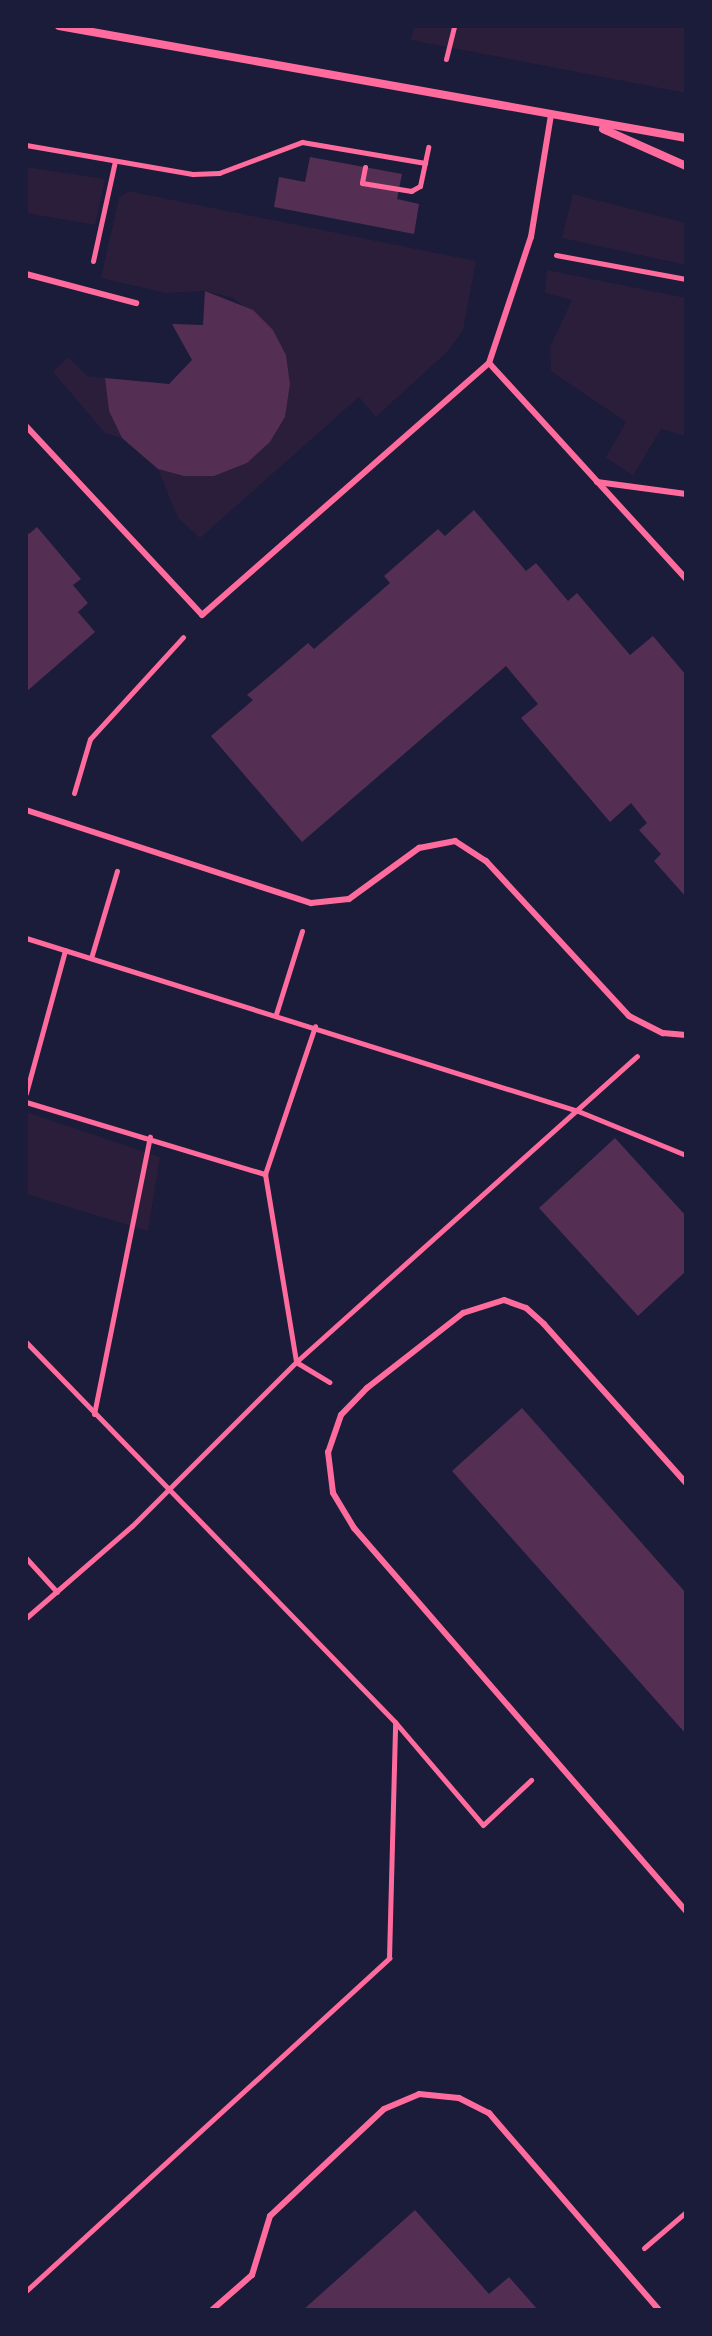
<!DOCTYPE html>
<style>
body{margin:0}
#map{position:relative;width:712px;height:2336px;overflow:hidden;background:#1b1b3a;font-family:Literata,serif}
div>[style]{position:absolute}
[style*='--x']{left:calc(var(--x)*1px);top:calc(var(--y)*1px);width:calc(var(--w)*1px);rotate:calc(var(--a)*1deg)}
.green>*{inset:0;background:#2a1e3b}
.building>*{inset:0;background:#542f53}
.path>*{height:5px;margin:-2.5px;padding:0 2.5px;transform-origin:2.5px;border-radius:2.5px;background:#ff6b9d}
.service>*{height:6px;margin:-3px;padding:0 3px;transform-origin:3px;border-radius:3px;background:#ff6b9d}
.minor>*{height:8px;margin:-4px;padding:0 4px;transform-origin:4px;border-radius:4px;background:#ff6b9d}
span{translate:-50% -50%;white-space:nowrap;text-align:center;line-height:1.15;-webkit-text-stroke:8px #1b1b3a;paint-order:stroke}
.frame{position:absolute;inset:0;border:28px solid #1b1b3a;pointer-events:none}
</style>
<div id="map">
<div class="green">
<i style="clip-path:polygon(414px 26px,686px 26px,686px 93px,411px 40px)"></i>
<i style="clip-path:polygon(26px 167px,105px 179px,95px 225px,26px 213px)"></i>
<i style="clip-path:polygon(128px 191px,476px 261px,463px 330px,448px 351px,376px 417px,359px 397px,200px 538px,178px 518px,158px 469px,184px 476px,214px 476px,247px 463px,270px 442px,285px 417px,290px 384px,286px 355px,273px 330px,233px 298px,205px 291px,166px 293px,101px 278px,119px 198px)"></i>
<i style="clip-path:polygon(573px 194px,686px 223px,686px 265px,562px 238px)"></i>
<i style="clip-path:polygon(547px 270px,686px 298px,686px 436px,661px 429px,633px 476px,606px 457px,626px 422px,551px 371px,550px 347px,572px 300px,545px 293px)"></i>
<i style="clip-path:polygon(68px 357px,87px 376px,105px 378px,109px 411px,122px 438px,105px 433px,53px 372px)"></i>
<i style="clip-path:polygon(26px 1112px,160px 1157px,148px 1231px,26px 1194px)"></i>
</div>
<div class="building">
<i style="clip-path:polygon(310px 157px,402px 174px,397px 199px,419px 204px,414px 234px,274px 207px,279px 177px,305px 182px)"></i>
<i style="clip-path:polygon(205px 291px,253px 310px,273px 330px,286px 355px,290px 384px,285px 417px,270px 442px,247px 463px,214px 476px,184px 476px,158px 469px,122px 438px,109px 411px,105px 378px,169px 384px,192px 360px,172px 324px,203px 325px)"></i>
<i style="clip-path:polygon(474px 510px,526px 571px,536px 563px,568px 601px,577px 593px,630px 655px,653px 636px,686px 675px,686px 897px,654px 861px,661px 854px,639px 830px,647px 823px,631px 803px,610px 822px,521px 718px,538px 704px,506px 666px,302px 842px,211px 736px,253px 700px,247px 695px,278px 669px,308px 643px,314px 649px,390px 583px,384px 576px,438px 529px,445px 536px)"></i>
<i style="clip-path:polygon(37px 527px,81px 579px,73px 585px,88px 603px,78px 612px,95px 632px,26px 692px,26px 530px,29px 534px)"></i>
<i style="clip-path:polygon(615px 1138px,686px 1216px,686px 1271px,638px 1316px,539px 1208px)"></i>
<i style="clip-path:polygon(522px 1408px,686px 1593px,686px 1734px,452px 1471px)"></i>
<i style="clip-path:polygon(415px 2210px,489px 2294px,509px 2277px,538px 2310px,303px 2310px)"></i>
</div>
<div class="path">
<i style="--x:446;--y:59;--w:34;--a:-76"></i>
<i style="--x:26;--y:145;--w:169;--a:9.9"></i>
<i style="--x:193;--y:174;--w:26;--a:-2"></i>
<i style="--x:219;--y:173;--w:89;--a:-20.5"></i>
<i style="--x:302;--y:142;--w:125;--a:9.7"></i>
<i style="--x:365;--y:167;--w:16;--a:101"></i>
<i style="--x:362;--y:183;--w:50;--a:9.3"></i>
<i style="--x:411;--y:191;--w:10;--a:-29"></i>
<i style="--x:420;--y:186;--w:40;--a:-78"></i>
<i style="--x:556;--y:255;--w:132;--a:10.5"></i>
<i style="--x:93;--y:261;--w:102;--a:-77.6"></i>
<i style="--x:74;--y:793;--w:56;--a:-73.5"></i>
<i style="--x:90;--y:739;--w:138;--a:-47.6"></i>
<i style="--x:26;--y:938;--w:578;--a:17.4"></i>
<i style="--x:578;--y:1111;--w:117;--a:22.2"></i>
<i style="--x:91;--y:958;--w:91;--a:-73.4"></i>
<i style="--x:276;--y:1014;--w:87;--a:-72.6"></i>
<i style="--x:26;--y:1093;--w:148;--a:-74.7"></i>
<i style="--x:26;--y:1102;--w:250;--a:16.8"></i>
<i style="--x:265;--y:1174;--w:191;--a:80.6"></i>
<i style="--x:296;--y:1362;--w:39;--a:31"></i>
<i style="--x:265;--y:1174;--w:156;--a:-71.3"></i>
<i style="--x:26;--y:1342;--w:530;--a:45.84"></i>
<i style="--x:395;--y:1722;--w:135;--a:49.5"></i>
<i style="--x:483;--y:1825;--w:66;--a:-43.2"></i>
<i style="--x:94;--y:1414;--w:283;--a:-78.6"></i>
<i style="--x:26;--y:1558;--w:46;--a:47.6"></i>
<i style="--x:26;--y:1618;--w:140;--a:-41"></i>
<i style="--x:132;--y:1526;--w:232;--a:-45"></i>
<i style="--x:296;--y:1362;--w:458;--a:-41.9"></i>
<i style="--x:644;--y:2248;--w:55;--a:-40.6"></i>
<i style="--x:26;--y:2291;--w:493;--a:-42.5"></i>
<i style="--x:389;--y:1958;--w:235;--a:-88.5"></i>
</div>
<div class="service">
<i style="--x:26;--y:274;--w:114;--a:14.8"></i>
<i style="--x:489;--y:363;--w:133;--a:-71.6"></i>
<i style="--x:531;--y:237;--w:124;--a:-80.7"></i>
<i style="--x:26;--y:426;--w:258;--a:47"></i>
<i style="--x:202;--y:615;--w:382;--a:-41.3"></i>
<i style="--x:489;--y:363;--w:292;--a:47.6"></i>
<i style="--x:597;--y:482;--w:90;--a:7.7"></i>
<i style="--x:26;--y:810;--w:300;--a:18.1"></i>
<i style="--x:311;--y:903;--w:38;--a:-6"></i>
<i style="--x:349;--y:899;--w:87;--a:-36.1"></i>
<i style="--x:419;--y:848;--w:37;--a:-11"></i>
<i style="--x:455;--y:841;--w:37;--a:33"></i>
<i style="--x:486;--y:861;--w:211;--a:47.3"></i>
<i style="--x:629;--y:1016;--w:38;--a:27"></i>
<i style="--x:663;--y:1033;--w:23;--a:5"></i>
<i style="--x:686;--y:1483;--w:213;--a:-131.8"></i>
<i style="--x:544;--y:1324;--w:24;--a:-138"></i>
<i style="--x:526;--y:1308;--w:23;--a:-160"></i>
<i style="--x:504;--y:1300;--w:43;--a:162.4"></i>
<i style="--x:463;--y:1313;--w:122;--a:142"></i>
<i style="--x:367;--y:1388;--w:37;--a:134"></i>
<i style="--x:341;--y:1415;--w:39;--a:109"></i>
<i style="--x:328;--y:1452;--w:41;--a:83"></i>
<i style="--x:333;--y:1493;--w:41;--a:59"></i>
<i style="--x:354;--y:1528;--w:507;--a:49.08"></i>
<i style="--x:212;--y:2310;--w:53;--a:-41.2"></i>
<i style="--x:252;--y:2275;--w:62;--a:-73"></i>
<i style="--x:270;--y:2216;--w:156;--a:-43.2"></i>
<i style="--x:384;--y:2109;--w:38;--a:-23"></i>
<i style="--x:419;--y:2094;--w:40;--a:5.7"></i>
<i style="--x:459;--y:2098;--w:34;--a:27"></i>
<i style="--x:489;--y:2113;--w:260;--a:49.2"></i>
</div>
<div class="minor">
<i style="--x:59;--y:26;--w:637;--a:10.13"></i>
<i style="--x:603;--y:129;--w:91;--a:24"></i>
</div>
<div class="frame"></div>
</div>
